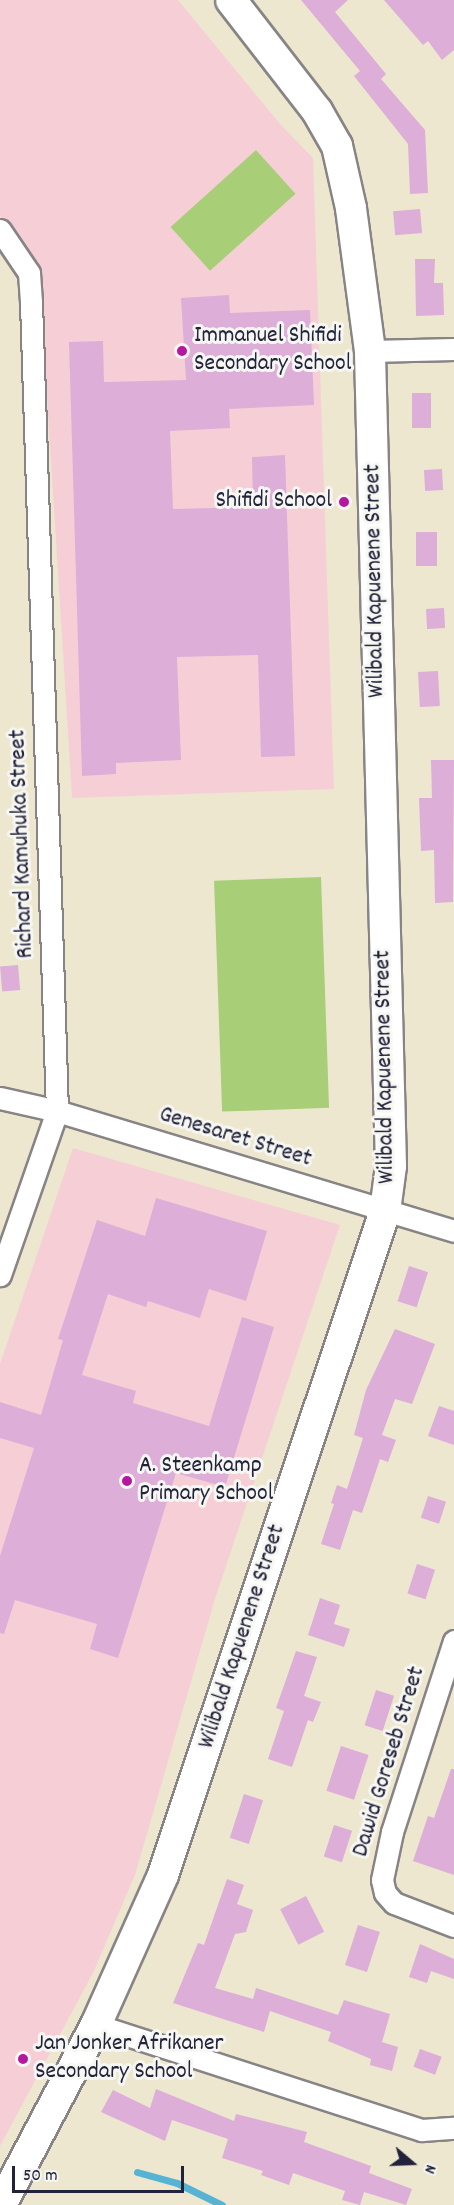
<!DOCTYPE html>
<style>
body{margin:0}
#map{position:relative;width:454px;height:2205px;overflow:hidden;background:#ede7cf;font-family:Dekko,sans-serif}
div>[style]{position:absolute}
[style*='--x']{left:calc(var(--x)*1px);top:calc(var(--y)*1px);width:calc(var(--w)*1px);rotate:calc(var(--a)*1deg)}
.built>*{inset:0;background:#f6cfd6}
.green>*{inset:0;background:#a9ce78;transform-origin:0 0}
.stream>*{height:7px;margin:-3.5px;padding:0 3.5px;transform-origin:3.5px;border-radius:3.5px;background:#56b3d4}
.building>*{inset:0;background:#dcaed8;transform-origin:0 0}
.roads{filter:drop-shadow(2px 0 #888485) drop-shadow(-2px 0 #888485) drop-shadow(0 2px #888485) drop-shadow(0 -2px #888485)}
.street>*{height:21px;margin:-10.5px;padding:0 10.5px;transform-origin:10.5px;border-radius:10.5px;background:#fff}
.secondary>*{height:30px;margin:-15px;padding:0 15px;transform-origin:15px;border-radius:15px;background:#fff}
.dots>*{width:16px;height:16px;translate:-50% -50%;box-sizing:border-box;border:3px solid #f6f6f2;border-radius:50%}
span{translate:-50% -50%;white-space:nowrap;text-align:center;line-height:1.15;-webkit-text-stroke:6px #f6f6f2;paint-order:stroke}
.poi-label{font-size:24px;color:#22223b}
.left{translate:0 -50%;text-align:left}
.right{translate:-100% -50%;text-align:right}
.street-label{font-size:24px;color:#22223b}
.north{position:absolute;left:382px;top:2133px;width:60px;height:60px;-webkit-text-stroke:4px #f6f6f2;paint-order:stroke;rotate:109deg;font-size:16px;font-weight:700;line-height:24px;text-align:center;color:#22223b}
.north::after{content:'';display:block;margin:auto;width:21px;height:27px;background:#22223b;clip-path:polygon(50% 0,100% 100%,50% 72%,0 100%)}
.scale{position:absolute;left:12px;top:2166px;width:172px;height:27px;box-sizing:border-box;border:3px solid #22223b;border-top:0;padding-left:8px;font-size:18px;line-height:21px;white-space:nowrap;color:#22223b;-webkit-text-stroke:4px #f6f6f2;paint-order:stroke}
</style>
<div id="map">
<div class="built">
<i style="clip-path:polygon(0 0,178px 0,281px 125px,313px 158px,334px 789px,72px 798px,39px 268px,0 216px)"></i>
<i style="clip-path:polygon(73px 1148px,340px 1225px,215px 1599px,135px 1875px,93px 1973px,0 2146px,0 1364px)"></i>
</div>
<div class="green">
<i style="left:256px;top:150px;width:59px;height:115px;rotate:48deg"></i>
<i style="left:321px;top:877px;width:231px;height:107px;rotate:88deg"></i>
</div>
<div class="stream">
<i style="--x:137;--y:2172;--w:41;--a:15.4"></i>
<i style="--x:177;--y:2183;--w:50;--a:26.1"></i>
</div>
<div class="building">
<i style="clip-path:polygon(301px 0,348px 0,335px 12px,386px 74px,381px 79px,425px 130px,428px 193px,410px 194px,408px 144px,354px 76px,360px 71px)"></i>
<i style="clip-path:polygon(384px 0,454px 0,454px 50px,442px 60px,428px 41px,423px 45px)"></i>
<i style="left:420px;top:209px;width:24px;height:27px;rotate:85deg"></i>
<i style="clip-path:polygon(415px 259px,435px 259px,434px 283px,443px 283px,444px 315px,416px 316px)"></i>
<i style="clip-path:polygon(229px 295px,230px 313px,310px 310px,314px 405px,229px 409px,230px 428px,170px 431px,173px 509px,253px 507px,252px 457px,285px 455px,295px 756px,261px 757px,258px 655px,177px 657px,181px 760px,116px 763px,116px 774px,82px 776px,69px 342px,103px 341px,104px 382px,186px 380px,181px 298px)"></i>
<i style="left:412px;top:393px;width:19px;height:35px"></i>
<i style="left:442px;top:469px;width:21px;height:18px;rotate:87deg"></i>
<i style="left:416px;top:532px;width:21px;height:34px"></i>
<i style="left:444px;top:608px;width:20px;height:18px;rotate:87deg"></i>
<i style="left:438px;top:671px;width:35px;height:20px;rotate:87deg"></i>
<i style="clip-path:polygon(431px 760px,454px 760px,453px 902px,435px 903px,434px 850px,421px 851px,419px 798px,432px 798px)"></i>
<i style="left:18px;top:965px;width:25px;height:18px;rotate:85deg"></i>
<i style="clip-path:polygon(156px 1198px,267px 1231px,246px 1301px,209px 1289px,200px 1318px,148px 1301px,146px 1307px,108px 1294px,82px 1375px,136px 1391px,133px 1403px,209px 1426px,242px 1317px,274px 1327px,225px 1487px,176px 1473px,118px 1658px,90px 1649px,97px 1624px,15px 1600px,4px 1634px,0 1633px,0 1556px,34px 1448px,0 1438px,0 1402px,41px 1415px,63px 1340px,58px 1339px,97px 1220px,145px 1236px)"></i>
<i style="left:409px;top:1266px;width:20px;height:37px;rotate:18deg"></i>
<i style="clip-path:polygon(395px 1329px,435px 1344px,412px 1404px,395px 1399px,382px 1435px,396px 1440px,388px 1462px,380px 1459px,362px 1513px,353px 1510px,340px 1550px,321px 1544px,334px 1504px,331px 1503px,337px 1485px,347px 1489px,363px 1438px,354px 1435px,366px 1390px)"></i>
<i style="clip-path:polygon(439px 1406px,454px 1411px,454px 1445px,428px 1436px)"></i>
<i style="left:428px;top:1496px;width:19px;height:23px;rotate:18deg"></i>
<i style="left:417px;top:1564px;width:19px;height:31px;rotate:18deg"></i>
<i style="clip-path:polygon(320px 1598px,340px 1605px,334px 1624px,350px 1629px,344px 1647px,308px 1635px)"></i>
<i style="clip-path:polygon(296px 1651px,317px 1657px,304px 1696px,321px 1702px,313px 1722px,308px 1720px,292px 1767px,268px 1759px,284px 1711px,276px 1708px)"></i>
<i style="left:376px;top:1690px;width:19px;height:37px;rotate:18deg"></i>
<i style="left:341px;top:1746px;width:29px;height:47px;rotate:18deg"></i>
<i style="clip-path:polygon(451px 1769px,454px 1769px,454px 1875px,413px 1861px,428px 1816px,434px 1818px)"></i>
<i style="left:244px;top:1794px;width:20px;height:46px;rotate:18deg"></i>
<i style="left:334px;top:1825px;width:19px;height:33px;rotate:18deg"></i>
<i style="clip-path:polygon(227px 1879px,244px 1885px,237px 1904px,253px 1910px,246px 1932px,235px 1934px,215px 1988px,253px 1999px,256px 1988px,338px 2015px,344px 2000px,390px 2014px,382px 2042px,398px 2047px,392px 2071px,370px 2065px,371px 2059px,328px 2041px,331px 2032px,270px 2011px,264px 2032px,173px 2003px,198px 1943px,204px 1945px)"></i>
<i style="left:306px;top:1896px;width:40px;height:29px;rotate:63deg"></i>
<i style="left:358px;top:1925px;width:23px;height:42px;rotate:18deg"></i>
<i style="clip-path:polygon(420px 1944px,454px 1959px,454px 1979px,431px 1971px,427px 1983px,409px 1977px)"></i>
<i style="left:420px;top:2049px;width:23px;height:19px;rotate:20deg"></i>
<i style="clip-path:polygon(156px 2089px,234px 2121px,236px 2114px,307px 2132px,304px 2142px,371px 2166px,369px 2173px,412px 2189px,406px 2205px,364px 2192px,360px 2205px,342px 2200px,345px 2191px,293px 2173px,289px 2185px,261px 2175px,263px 2171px,222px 2158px,228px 2139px,172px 2120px,165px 2141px,101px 2112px,113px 2090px,150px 2108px)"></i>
</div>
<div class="roads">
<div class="street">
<i style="--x:0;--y:230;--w:52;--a:56"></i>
<i style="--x:29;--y:273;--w:29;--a:86"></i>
<i style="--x:31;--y:302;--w:809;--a:88.16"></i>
<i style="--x:57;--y:1111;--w:174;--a:109.2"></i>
<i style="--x:370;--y:351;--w:84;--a:-1.4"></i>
<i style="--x:0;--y:1098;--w:58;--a:12.8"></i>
<i style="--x:57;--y:1111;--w:415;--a:16.8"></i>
<i style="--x:454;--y:1641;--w:201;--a:108"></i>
<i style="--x:392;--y:1832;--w:49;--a:101.8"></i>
<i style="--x:382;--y:1880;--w:13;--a:77"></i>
<i style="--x:385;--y:1893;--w:13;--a:48"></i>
<i style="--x:394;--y:1903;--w:64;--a:21"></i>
<i style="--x:96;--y:2025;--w:342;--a:17.9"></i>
<i style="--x:422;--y:2130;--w:32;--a:-4"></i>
</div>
<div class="secondary">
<i style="--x:1;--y:2205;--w:204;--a:-62.2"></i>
<i style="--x:96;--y:2025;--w:164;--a:-65.9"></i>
<i style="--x:163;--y:1875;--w:700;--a:-71.51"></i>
<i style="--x:385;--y:1211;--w:45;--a:-82.4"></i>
<i style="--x:391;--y:1166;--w:815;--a:-91.48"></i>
<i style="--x:370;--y:351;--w:144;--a:-97.6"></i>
<i style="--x:351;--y:208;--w:64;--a:-102.7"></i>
<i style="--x:337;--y:146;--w:40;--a:-119.7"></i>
<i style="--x:317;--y:111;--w:140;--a:-127.8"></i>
</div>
</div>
<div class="dots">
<i style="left:182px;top:351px;background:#b5179e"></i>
<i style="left:344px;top:502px;background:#b5179e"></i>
<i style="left:127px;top:1481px;background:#b5179e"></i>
<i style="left:23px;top:2059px;background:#b5179e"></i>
</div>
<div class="poi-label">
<span class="left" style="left:194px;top:351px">Immanuel Shifidi<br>Secondary School</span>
<span class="right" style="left:332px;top:502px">Shifidi School</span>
<span class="left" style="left:139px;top:1481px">A. Steenkamp<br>Primary School</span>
<span class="left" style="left:35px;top:2059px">Jan Jonker Afrikaner<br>Secondary School</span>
</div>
<div class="street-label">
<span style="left:376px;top:581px;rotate:-91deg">Wilibald Kapuenene Street</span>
<span style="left:23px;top:844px;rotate:-92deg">Richard Kamuhuka Street</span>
<span style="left:386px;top:1067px;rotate:-91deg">Wilibald Kapuenene Street</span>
<span style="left:235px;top:1138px;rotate:17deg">Genesaret Street</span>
<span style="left:243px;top:1637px;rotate:-72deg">Wilibald Kapuenene Street</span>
<span style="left:390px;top:1762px;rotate:-73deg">Dawid Goreseb Street</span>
</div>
<div class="north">N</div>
<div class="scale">50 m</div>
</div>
